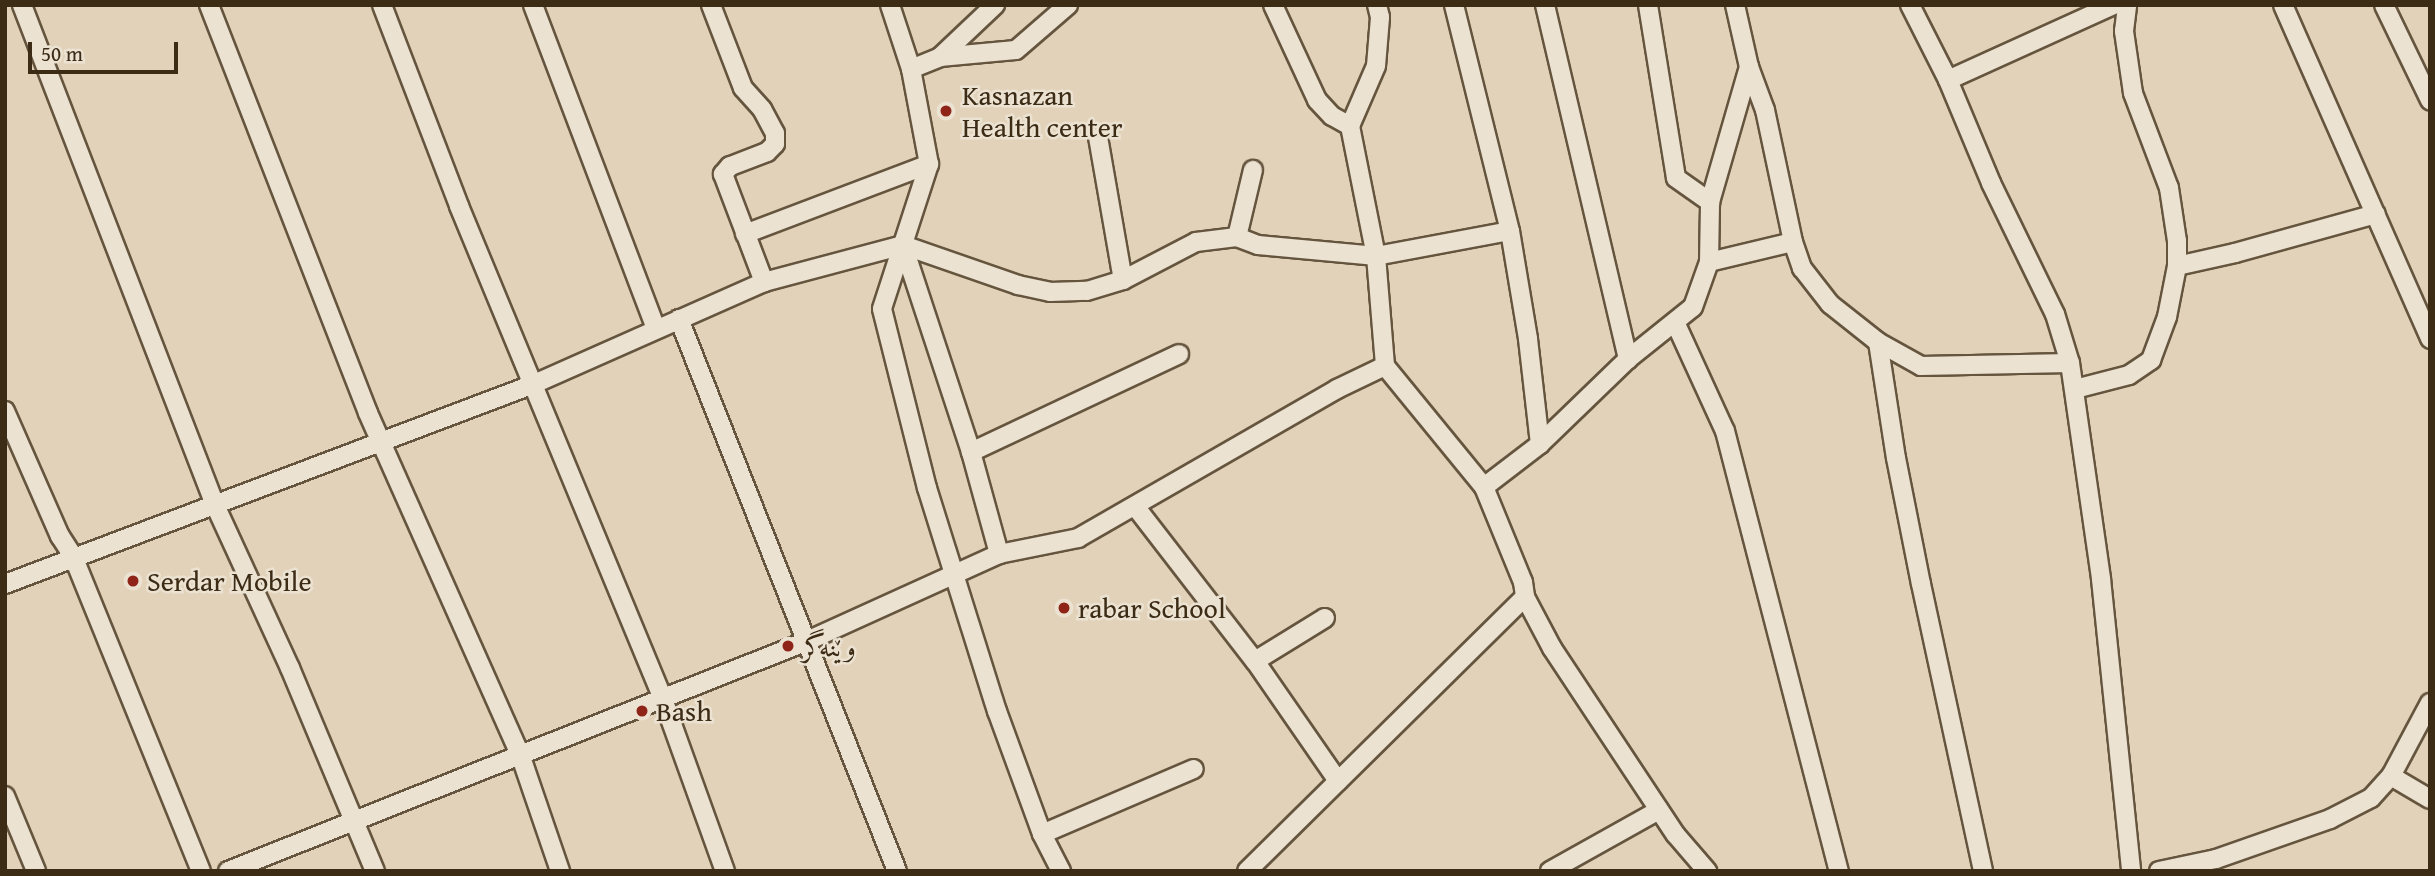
<!DOCTYPE html>
<meta charset="utf-8">
<style>
body{margin:0}
#map{position:relative;width:2435px;height:876px;overflow:hidden;background:#e1d2b9;font-family:"Gentium Book Plus",Amiri,serif}
div>[style]{position:absolute}
[style*='--x']{left:calc(var(--x)*1px);top:calc(var(--y)*1px);width:calc(var(--w)*1px);rotate:calc(var(--a)*1deg)}
.roads{filter:drop-shadow(2px 0 #65553e) drop-shadow(-2px 0 #65553e) drop-shadow(0 2px #65553e) drop-shadow(0 -2px #65553e)}
.minor>*{height:18px;margin:-9px;padding:0 9px;transform-origin:9px;border-radius:9px;background:#ece2d2}
.dots>*{width:19px;height:19px;translate:-50% -50%;box-sizing:border-box;border:4px solid #ece2d2;border-radius:50%}
span{translate:-50% -50%;white-space:nowrap;text-align:center;line-height:1.15;-webkit-text-stroke:5px #ece2d2;paint-order:stroke}
.poi-label{font-size:28px;color:#3c2b15}
.left{translate:0 -50%;text-align:left}
.frame{position:absolute;inset:0;border:7px solid #3c2b15;pointer-events:none}
.scale{position:absolute;left:28px;top:42px;width:150px;height:32px;box-sizing:border-box;border:4px solid #3c2b15;border-top:0;padding-left:9px;font-size:21px;line-height:24px;white-space:nowrap;color:#3c2b15;-webkit-text-stroke:5px #ece2d2;paint-order:stroke}
</style>
<div id="map">
<div class="roads">
<div class="minor">
<i style="--x:22;--y:5;--w:536;--a:68.89"></i>
<i style="--x:215;--y:505;--w:179;--a:65.3"></i>
<i style="--x:290;--y:668;--w:220;--a:67.3"></i>
<i style="--x:209;--y:5;--w:438;--a:68.7"></i>
<i style="--x:368;--y:413;--w:373;--a:66"></i>
<i style="--x:520;--y:754;--w:124;--a:71.1"></i>
<i style="--x:382;--y:5;--w:215;--a:69"></i>
<i style="--x:459;--y:206;--w:534;--a:67.52"></i>
<i style="--x:663;--y:699;--w:183;--a:70.2"></i>
<i style="--x:533;--y:5;--w:347;--a:69.2"></i>
<i style="--x:711;--y:5;--w:89;--a:68.9"></i>
<i style="--x:743;--y:88;--w:28;--a:48"></i>
<i style="--x:762;--y:109;--w:27;--a:62"></i>
<i style="--x:775;--y:133;--w:11;--a:90"></i>
<i style="--x:775;--y:144;--w:11;--a:135"></i>
<i style="--x:767;--y:152;--w:40;--a:159"></i>
<i style="--x:730;--y:166;--w:11;--a:131"></i>
<i style="--x:723;--y:174;--w:116;--a:69.2"></i>
<i style="--x:890;--y:5;--w:67;--a:71.8"></i>
<i style="--x:911;--y:69;--w:97;--a:79.3"></i>
<i style="--x:929;--y:164;--w:152;--a:108"></i>
<i style="--x:882;--y:309;--w:185;--a:75.9"></i>
<i style="--x:927;--y:488;--w:234;--a:72.6"></i>
<i style="--x:997;--y:711;--w:131;--a:69.9"></i>
<i style="--x:1042;--y:834;--w:42;--a:62.8"></i>
<i style="--x:1273;--y:5;--w:105;--a:65.1"></i>
<i style="--x:1317;--y:100;--w:22;--a:47"></i>
<i style="--x:1332;--y:116;--w:21;--a:29"></i>
<i style="--x:1350;--y:126;--w:133;--a:78.7"></i>
<i style="--x:1376;--y:256;--w:110;--a:85.3"></i>
<i style="--x:1385;--y:366;--w:156;--a:50.7"></i>
<i style="--x:1484;--y:487;--w:103;--a:67.7"></i>
<i style="--x:1523;--y:582;--w:15;--a:82"></i>
<i style="--x:1525;--y:597;--w:58;--a:62.1"></i>
<i style="--x:1552;--y:648;--w:224;--a:56.5"></i>
<i style="--x:1676;--y:835;--w:48;--a:49.3"></i>
<i style="--x:1454;--y:5;--w:233;--a:76.1"></i>
<i style="--x:1510;--y:231;--w:109;--a:80.5"></i>
<i style="--x:1528;--y:339;--w:106;--a:83.5"></i>
<i style="--x:1545;--y:5;--w:364;--a:76.8"></i>
<i style="--x:1648;--y:5;--w:175;--a:80.8"></i>
<i style="--x:1676;--y:178;--w:42;--a:35.2"></i>
<i style="--x:1910;--y:5;--w:84;--a:63.1"></i>
<i style="--x:1948;--y:80;--w:112;--a:67.3"></i>
<i style="--x:1991;--y:183;--w:146;--a:64"></i>
<i style="--x:2055;--y:314;--w:51;--a:73"></i>
<i style="--x:2070;--y:363;--w:218;--a:81.8"></i>
<i style="--x:2101;--y:579;--w:294;--a:84.1"></i>
<i style="--x:2283;--y:5;--w:365;--a:66.2"></i>
<i style="--x:2384;--y:5;--w:106;--a:64.2"></i>
<i style="--x:940;--y:57;--w:76;--a:-5.3"></i>
<i style="--x:1016;--y:50;--w:69;--a:-40.9"></i>
<i style="--x:1749;--y:67;--w:46;--a:69.6"></i>
<i style="--x:1765;--y:110;--w:135;--a:78"></i>
<i style="--x:1793;--y:242;--w:28;--a:71"></i>
<i style="--x:1802;--y:268;--w:46;--a:52.1"></i>
<i style="--x:1830;--y:304;--w:61;--a:38.4"></i>
<i style="--x:1878;--y:342;--w:49;--a:29.2"></i>
<i style="--x:1921;--y:366;--w:149;--a:-1.2"></i>
<i style="--x:911;--y:69;--w:31;--a:-22"></i>
<i style="--x:940;--y:57;--w:76;--a:-43.4"></i>
<i style="--x:1948;--y:80;--w:181;--a:-24.4"></i>
<i style="--x:1350;--y:126;--w:65;--a:-66.6"></i>
<i style="--x:1376;--y:66;--w:49;--a:-85.3"></i>
<i style="--x:1380;--y:17;--w:12;--a:-104"></i>
<i style="--x:1098;--y:137;--w:145;--a:80.1"></i>
<i style="--x:745;--y:234;--w:197;--a:-20.8"></i>
<i style="--x:1237;--y:237;--w:22;--a:21"></i>
<i style="--x:1258;--y:245;--w:119;--a:5.3"></i>
<i style="--x:1376;--y:256;--w:136;--a:-10.6"></i>
<i style="--x:903;--y:245;--w:218;--a:71.8"></i>
<i style="--x:971;--y:452;--w:106;--a:74.6"></i>
<i style="--x:1709;--y:262;--w:86;--a:-13.4"></i>
<i style="--x:2177;--y:266;--w:59;--a:-12.6"></i>
<i style="--x:2235;--y:253;--w:146;--a:-15.5"></i>
<i style="--x:679;--y:319;--w:593;--a:68.45"></i>
<i style="--x:1675;--y:322;--w:120;--a:65.4"></i>
<i style="--x:1725;--y:431;--w:455;--a:75.5"></i>
<i style="--x:1878;--y:342;--w:117;--a:81.2"></i>
<i style="--x:1896;--y:458;--w:128;--a:78.8"></i>
<i style="--x:1921;--y:584;--w:294;--a:77.8"></i>
<i style="--x:2075;--y:389;--w:56;--a:-14.5"></i>
<i style="--x:2129;--y:375;--w:27;--a:-34"></i>
<i style="--x:2151;--y:360;--w:46;--a:-69.6"></i>
<i style="--x:2167;--y:317;--w:52;--a:-78.9"></i>
<i style="--x:2177;--y:266;--w:25;--a:-90"></i>
<i style="--x:2177;--y:241;--w:54;--a:-98.6"></i>
<i style="--x:2169;--y:188;--w:102;--a:-110.8"></i>
<i style="--x:2133;--y:93;--w:63;--a:-98.3"></i>
<i style="--x:2124;--y:31;--w:26;--a:-83"></i>
<i style="--x:5;--y:411;--w:137;--a:66.3"></i>
<i style="--x:60;--y:536;--w:24;--a:57"></i>
<i style="--x:73;--y:556;--w:340;--a:67.9"></i>
<i style="--x:971;--y:452;--w:230;--a:-25.2"></i>
<i style="--x:1484;--y:487;--w:71;--a:-37.5"></i>
<i style="--x:1540;--y:444;--w:122;--a:-44"></i>
<i style="--x:1628;--y:359;--w:83;--a:-38.7"></i>
<i style="--x:1693;--y:307;--w:48;--a:-70.4"></i>
<i style="--x:1709;--y:262;--w:60;--a:-89"></i>
<i style="--x:1710;--y:202;--w:141;--a:-73.9"></i>
<i style="--x:1749;--y:67;--w:64;--a:-102.7"></i>
<i style="--x:1135;--y:506;--w:196;--a:52.3"></i>
<i style="--x:1255;--y:661;--w:146;--a:55.3"></i>
<i style="--x:5;--y:584;--w:566;--a:-20.71"></i>
<i style="--x:534;--y:384;--w:252;--a:-23.9"></i>
<i style="--x:764;--y:282;--w:144;--a:-14.9"></i>
<i style="--x:903;--y:245;--w:122;--a:19.2"></i>
<i style="--x:1018;--y:285;--w:33;--a:12"></i>
<i style="--x:1050;--y:292;--w:37;--a:-2"></i>
<i style="--x:1087;--y:291;--w:38;--a:-17"></i>
<i style="--x:1123;--y:280;--w:82;--a:-27.5"></i>
<i style="--x:1196;--y:242;--w:41;--a:-7"></i>
<i style="--x:1237;--y:237;--w:69;--a:-76.6"></i>
<i style="--x:1255;--y:661;--w:82;--a:-31.6"></i>
<i style="--x:2391;--y:776;--w:45;--a:30.5"></i>
<i style="--x:5;--y:796;--w:81;--a:67.5"></i>
<i style="--x:1042;--y:834;--w:165;--a:-23.2"></i>
<i style="--x:228;--y:871;--w:621;--a:-21.65"></i>
<i style="--x:805;--y:642;--w:213;--a:-24.4"></i>
<i style="--x:999;--y:554;--w:81;--a:-11.4"></i>
<i style="--x:1078;--y:538;--w:299;--a:-29.9"></i>
<i style="--x:1337;--y:389;--w:53;--a:-25.6"></i>
<i style="--x:1247;--y:871;--w:390;--a:-44.6"></i>
<i style="--x:1550;--y:871;--w:125;--a:-29.2"></i>
<i style="--x:2159;--y:871;--w:58;--a:-11.9"></i>
<i style="--x:2216;--y:859;--w:121;--a:-19.3"></i>
<i style="--x:2330;--y:819;--w:46;--a:-27.1"></i>
<i style="--x:2371;--y:798;--w:30;--a:-48"></i>
<i style="--x:2391;--y:776;--w:83;--a:-61.9"></i>
</div>
</div>
<div class="dots">
<i style="left:946px;top:111px;background:#8f2418"></i>
<i style="left:133px;top:581px;background:#8f2418"></i>
<i style="left:1064px;top:608px;background:#8f2418"></i>
<i style="left:788px;top:646px;background:#8f2418"></i>
<i style="left:642px;top:711px;background:#8f2418"></i>
</div>
<div class="poi-label">
<span class="left" style="left:962px;top:111px">Kasnazan<br>Health center</span>
<span class="left" style="left:147px;top:581px">Serdar Mobile</span>
<span class="left" style="left:1078px;top:608px">rabar School</span>
<span class="left" style="left:802px;top:646px">وێنەگر</span>
<span class="left" style="left:656px;top:711px">Bash</span>
</div>
<div class="frame"></div>
<div class="scale">50 m</div>
</div>
